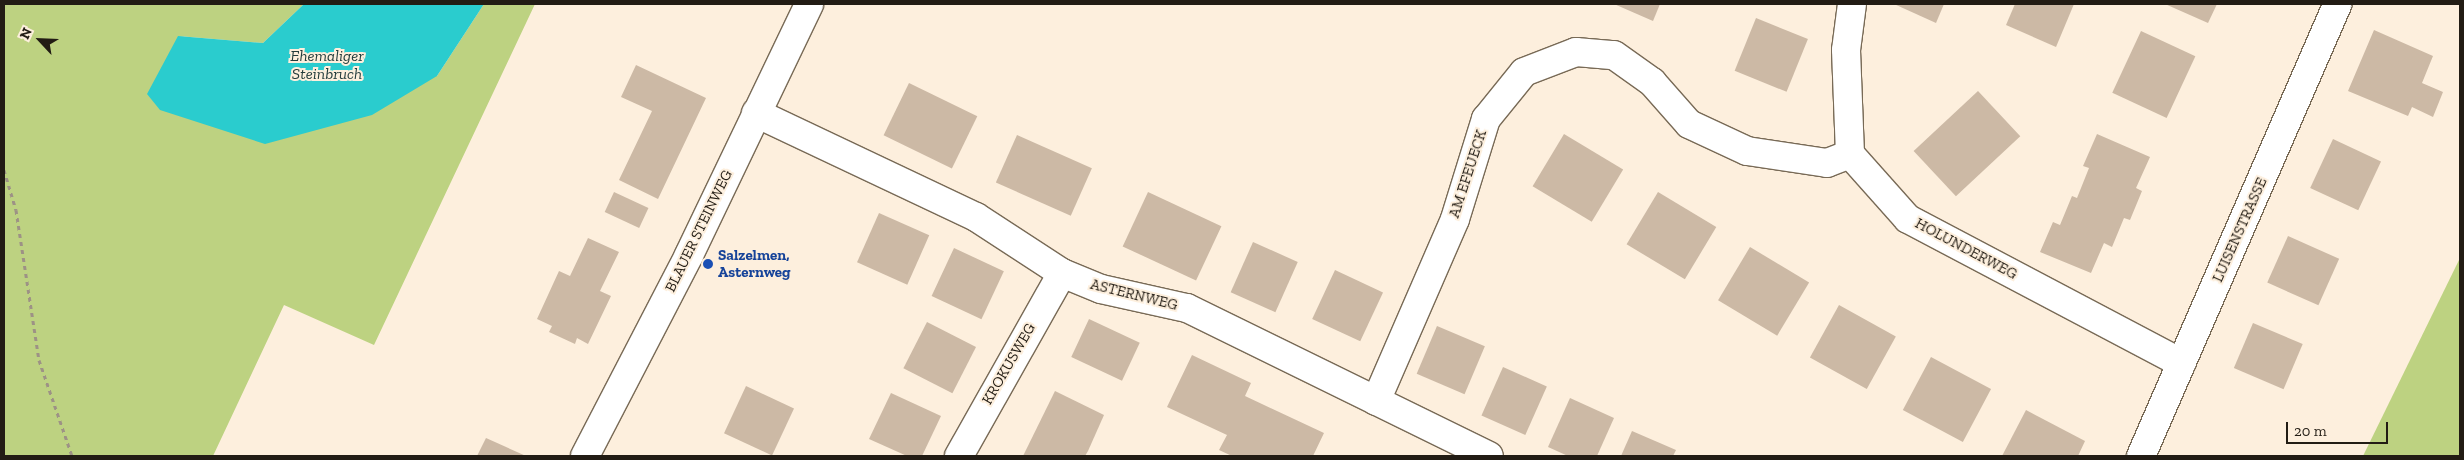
<!DOCTYPE html>
<style>
body{margin:0}
#map{position:relative;width:2464px;height:460px;overflow:hidden;background:#fdefdd;font-family:"Zilla Slab",serif}
div>[style]{position:absolute}
[style*='--x']{left:calc(var(--x)*1px);top:calc(var(--y)*1px);width:calc(var(--w)*1px);rotate:calc(var(--a)*1deg)}
.green>*{inset:0;background:#bdd281}
.water>*{inset:0;background:#2accce}
.building>*{inset:0;background:#ccb9a5;transform-origin:0 0}
.path>*{height:3px;margin-top:-1.5px;transform-origin:0;background:repeating-linear-gradient(90deg,#9d9285 0 4px,transparent 0 8px)}
.roads{filter:drop-shadow(1px 0 #786a56) drop-shadow(-1px 0 #786a56) drop-shadow(0 1px #786a56) drop-shadow(0 -1px #786a56)}
.minor>*{height:28px;margin:-14px;padding:0 14px;transform-origin:14px;border-radius:14px;background:#fff}
.dots>*{width:14px;height:14px;translate:-50% -50%;box-sizing:border-box;border:2px solid #fdefdd;border-radius:50%}
span{translate:-50% -50%;white-space:nowrap;text-align:center;line-height:1.15;-webkit-text-stroke:4px #fdefdd;paint-order:stroke}
.street-label{font-size:15px;color:#221c14}
.transit-label{font-size:15px;color:#164399;font-weight:700}
.left{translate:0 -50%;text-align:left}
.water-label{font-size:16px;color:#223b3b;font-style:italic}
.frame{position:absolute;inset:0;border:5px solid #221c14;pointer-events:none}
.north{position:absolute;left:15px;top:15px;width:50px;height:50px;-webkit-text-stroke:4px #fdefdd;paint-order:stroke;rotate:295deg;font-size:14px;font-weight:700;line-height:20px;text-align:center;color:#221c14}
.north::after{content:'';display:block;margin:auto;width:18px;height:22px;background:#221c14;clip-path:polygon(50% 0,100% 100%,50% 72%,0 100%)}
.scale{position:absolute;left:2286px;top:422px;width:102px;height:22px;box-sizing:border-box;border:2px solid #221c14;border-top:0;padding-left:6px;font-size:15px;line-height:18px;white-space:nowrap;color:#221c14;-webkit-text-stroke:4px #fdefdd;paint-order:stroke}
</style>
<div id="map">
<div class="green">
<i style="clip-path:polygon(4px 4px,304px 4px,263px 43px,178px 36px,437px 76px,484px 4px,535px 4px,374px 345px,284px 305px,213px 456px,4px 456px)"></i>
<i style="clip-path:polygon(2460px 258px,2460px 456px,2363px 456px)"></i>
</div>
<div class="water">
<i style="clip-path:polygon(304px 4px,484px 4px,437px 76px,372px 115px,265px 144px,160px 110px,147px 94px,178px 36px,263px 43px)"></i>
</div>
<div class="building">
<i style="clip-path:polygon(1614px 4px,1660px 4px,1653px 21px)"></i>
<i style="clip-path:polygon(1894px 4px,1944px 4px,1936px 23px)"></i>
<i style="clip-path:polygon(2015px 4px,2074px 4px,2056px 47px,2006px 25px)"></i>
<i style="clip-path:polygon(2165px 4px,2217px 4px,2208px 23px)"></i>
<i style="left:1756px;top:18px;width:56px;height:57px;rotate:22deg"></i>
<i style="clip-path:polygon(2374px 30px,2433px 56px,2422px 83px,2443px 92px,2433px 117px,2412px 107px,2408px 116px,2348px 91px)"></i>
<i style="left:2141px;top:31px;width:60px;height:68px;rotate:25deg"></i>
<i style="clip-path:polygon(636px 65px,706px 98px,658px 199px,619px 180px,652px 111px,621px 97px)"></i>
<i style="left:909px;top:83px;width:76px;height:58px;rotate:26deg"></i>
<i style="left:1978px;top:91px;width:62px;height:88px;rotate:47deg"></i>
<i style="left:1564px;top:134px;width:69px;height:61px;rotate:31deg"></i>
<i style="clip-path:polygon(2097px 134px,2150px 157px,2136px 188px,2142px 191px,2130px 220px,2124px 218px,2112px 247px,2104px 243px,2091px 273px,2040px 252px,2053px 222px,2060px 225px,2072px 196px,2077px 198px,2089px 168px,2083px 166px)"></i>
<i style="left:1017px;top:135px;width:82px;height:52px;rotate:24deg"></i>
<i style="left:2333px;top:139px;width:53px;height:54px;rotate:25deg"></i>
<i style="left:614px;top:192px;width:38px;height:22px;rotate:25deg"></i>
<i style="left:1148px;top:192px;width:81px;height:60px;rotate:25deg"></i>
<i style="left:1658px;top:192px;width:68px;height:61px;rotate:31deg"></i>
<i style="left:879px;top:213px;width:55px;height:54px;rotate:24deg"></i>
<i style="left:2288px;top:236px;width:56px;height:51px;rotate:24deg"></i>
<i style="clip-path:polygon(588px 238px,619px 252px,600px 291px,611px 296px,588px 344px,577px 338px,575px 344px,549px 332px,552px 326px,537px 319px,559px 271px,570px 276px)"></i>
<i style="left:1253px;top:242px;width:49px;height:55px;rotate:24deg"></i>
<i style="left:1750px;top:247px;width:69px;height:62px;rotate:31deg"></i>
<i style="left:954px;top:248px;width:55px;height:53px;rotate:25deg"></i>
<i style="left:1335px;top:270px;width:53px;height:54px;rotate:25deg"></i>
<i style="left:1839px;top:305px;width:65px;height:60px;rotate:29deg"></i>
<i style="left:1089px;top:319px;width:56px;height:42px;rotate:25deg"></i>
<i style="left:927px;top:322px;width:55px;height:52px;rotate:27deg"></i>
<i style="left:2253px;top:323px;width:54px;height:49px;rotate:23deg"></i>
<i style="left:1437px;top:326px;width:52px;height:52px;rotate:23deg"></i>
<i style="clip-path:polygon(1192px 355px,1251px 383px,1245px 396px,1324px 433px,1313px 456px,1232px 456px,1219px 450px,1227px 435px,1167px 407px)"></i>
<i style="left:1931px;top:357px;width:68px;height:60px;rotate:28deg"></i>
<i style="left:1503px;top:367px;width:48px;height:53px;rotate:24deg"></i>
<i style="left:746px;top:386px;width:53px;height:52px;rotate:25deg"></i>
<i style="clip-path:polygon(1055px 391px,1104px 415px,1088px 451px,1085px 456px,1023px 456px)"></i>
<i style="clip-path:polygon(891px 393px,941px 416px,922px 456px,907px 456px,869px 439px)"></i>
<i style="clip-path:polygon(1570px 398px,1614px 418px,1597px 456px,1568px 456px,1548px 447px)"></i>
<i style="clip-path:polygon(2026px 410px,2085px 441px,2078px 456px,2002px 456px)"></i>
<i style="clip-path:polygon(1632px 431px,1676px 450px,1673px 456px,1621px 456px)"></i>
<i style="clip-path:polygon(486px 438px,526px 456px,477px 456px)"></i>
</div>
<div class="path">
<i style="--x:4;--y:170;--w:42;--a:73.3"></i>
<i style="--x:16;--y:210;--w:152;--a:81.3"></i>
<i style="--x:39;--y:360;--w:102;--a:71"></i>
</div>
<div class="roads">
<div class="minor">
<i style="--x:1852;--y:4;--w:46;--a:97.4"></i>
<i style="--x:1846;--y:50;--w:104;--a:87.8"></i>
<i style="--x:1850;--y:154;--w:87;--a:48.3"></i>
<i style="--x:1908;--y:219;--w:309;--a:27.8"></i>
<i style="--x:756;--y:113;--w:243;--a:25.3"></i>
<i style="--x:976;--y:217;--w:103;--a:33.1"></i>
<i style="--x:1062;--y:273;--w:42;--a:22.3"></i>
<i style="--x:1101;--y:289;--w:88;--a:12.5"></i>
<i style="--x:1187;--y:308;--w:336;--a:26.1"></i>
<i style="--x:1376;--y:401;--w:198;--a:-66.5"></i>
<i style="--x:1455;--y:219;--w:105;--a:-72.8"></i>
<i style="--x:1486;--y:119;--w:60;--a:-51"></i>
<i style="--x:1524;--y:72;--w:56;--a:-21"></i>
<i style="--x:1576;--y:52;--w:38;--a:5"></i>
<i style="--x:1614;--y:55;--w:47;--a:35.4"></i>
<i style="--x:1652;--y:82;--w:56;--a:48.6"></i>
<i style="--x:1689;--y:124;--w:64;--a:25"></i>
<i style="--x:1747;--y:151;--w:81;--a:8.5"></i>
<i style="--x:1827;--y:163;--w:25;--a:-21"></i>
<i style="--x:585;--y:456;--w:226;--a:-62.6"></i>
<i style="--x:689;--y:255;--w:278;--a:-64.4"></i>
<i style="--x:959;--y:456;--w:210;--a:-60.6"></i>
<i style="--x:2141;--y:456;--w:493;--a:-66.5"></i>
</div>
</div>
<div class="dots">
<i style="left:708px;top:264px;background:#1a4fb4"></i>
</div>
<div class="street-label">
<span style="left:1468px;top:174px;rotate:-72deg">AM EFEUECK</span>
<span style="left:2240px;top:230px;rotate:-66deg">LUISENSTRASSE</span>
<span style="left:699px;top:231px;rotate:-64deg">BLAUER STEINWEG</span>
<span style="left:1966px;top:249px;rotate:28deg">HOLUNDERWEG</span>
<span style="left:1134px;top:295px;rotate:14deg">ASTERNWEG</span>
<span style="left:1009px;top:364px;rotate:-60deg">KROKUSWEG</span>
</div>
<div class="transit-label">
<span class="left" style="left:718px;top:264px">Salzelmen,<br>Asternweg</span>
</div>
<div class="water-label">
<span style="left:327px;top:65px">Ehemaliger<br>Steinbruch</span>
</div>
<div class="frame"></div>
<div class="north">N</div>
<div class="scale">20 m</div>
</div>
